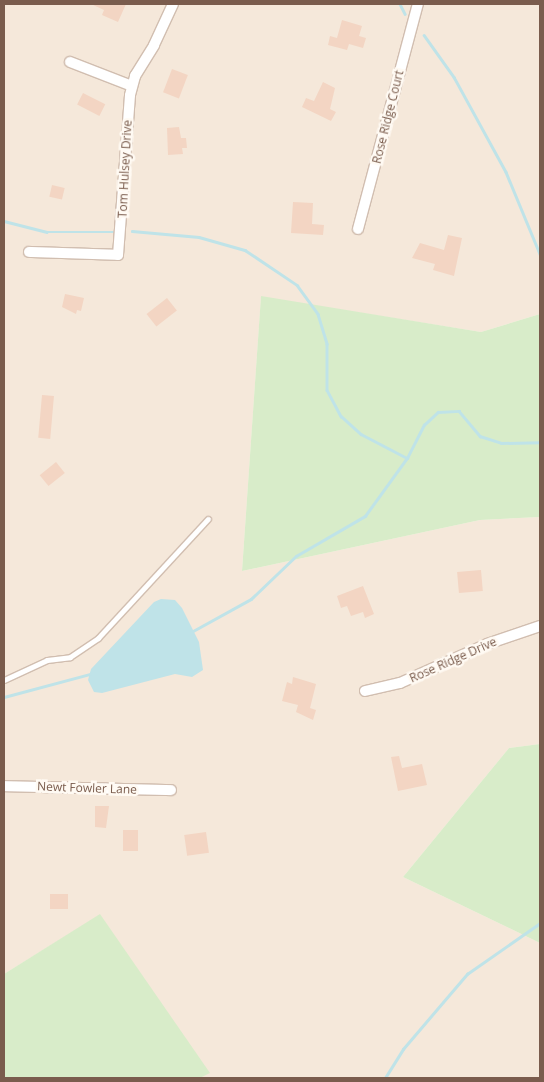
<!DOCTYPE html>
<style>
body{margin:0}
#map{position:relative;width:544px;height:1082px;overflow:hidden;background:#fdf6ec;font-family:"Open Sans",sans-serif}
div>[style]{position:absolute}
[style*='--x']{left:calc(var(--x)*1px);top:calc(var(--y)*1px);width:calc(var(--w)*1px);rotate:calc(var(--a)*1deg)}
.residential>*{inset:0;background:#f5e8da}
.green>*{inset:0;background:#d8ecc9}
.water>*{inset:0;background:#bfe3e8}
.stream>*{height:2.5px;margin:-1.25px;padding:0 1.25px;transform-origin:1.25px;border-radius:1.25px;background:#bfe3e8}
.building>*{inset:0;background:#f3d5c3;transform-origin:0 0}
.roads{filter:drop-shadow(1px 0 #d1beb0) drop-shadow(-1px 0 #d1beb0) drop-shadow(0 1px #d1beb0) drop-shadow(0 -1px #d1beb0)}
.lane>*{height:5px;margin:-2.5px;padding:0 2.5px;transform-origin:2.5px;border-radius:2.5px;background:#fff}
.street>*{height:10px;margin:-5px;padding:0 5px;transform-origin:5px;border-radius:5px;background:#fff}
span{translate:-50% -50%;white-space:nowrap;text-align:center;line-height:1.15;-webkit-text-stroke:5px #fffaf3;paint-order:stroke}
.street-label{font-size:12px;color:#7a5c4d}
.frame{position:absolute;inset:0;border:5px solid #7a5c4d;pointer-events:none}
</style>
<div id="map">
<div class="residential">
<i style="clip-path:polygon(4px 4px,540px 4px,540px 314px,481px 332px,261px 297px,242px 571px,480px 520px,540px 517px,540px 744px,509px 748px,403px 877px,540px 943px,540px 1078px,200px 1078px,209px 1073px,100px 915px,4px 974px)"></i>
</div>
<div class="green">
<i style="clip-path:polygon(261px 296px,481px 332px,540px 314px,540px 517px,480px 520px,242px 571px)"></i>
<i style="clip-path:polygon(540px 744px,540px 943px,403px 877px,509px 748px)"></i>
<i style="clip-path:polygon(100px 914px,210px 1073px,200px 1078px,4px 1078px,4px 974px)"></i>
</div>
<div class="water">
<i style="clip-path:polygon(161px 599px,175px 600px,182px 608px,199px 642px,203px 670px,192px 677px,175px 674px,102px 693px,94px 692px,88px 680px,91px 669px,154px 602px)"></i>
</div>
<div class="stream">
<i style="--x:400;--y:4;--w:11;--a:63"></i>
<i style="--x:424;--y:35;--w:52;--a:54.5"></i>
<i style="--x:454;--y:77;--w:108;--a:61.3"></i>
<i style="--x:506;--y:172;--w:89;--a:67.5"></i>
<i style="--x:4;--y:221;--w:44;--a:14.3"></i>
<i style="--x:47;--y:232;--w:66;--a:0"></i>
<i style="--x:132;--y:231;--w:67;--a:5.1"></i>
<i style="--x:199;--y:237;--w:48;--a:15.8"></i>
<i style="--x:245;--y:250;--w:63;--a:33.9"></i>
<i style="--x:297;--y:285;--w:36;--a:54"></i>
<i style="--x:318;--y:314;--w:31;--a:73"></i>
<i style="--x:327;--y:344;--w:46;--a:90"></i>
<i style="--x:327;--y:390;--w:30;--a:62"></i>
<i style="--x:341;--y:416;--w:27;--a:42"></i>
<i style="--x:361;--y:434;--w:52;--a:27.6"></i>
<i style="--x:193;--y:631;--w:66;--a:-28.9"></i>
<i style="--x:251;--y:599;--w:62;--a:-43.7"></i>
<i style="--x:296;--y:556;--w:80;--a:-30.1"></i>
<i style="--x:365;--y:516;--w:72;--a:-54.1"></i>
<i style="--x:407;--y:458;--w:37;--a:-63"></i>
<i style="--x:424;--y:425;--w:19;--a:-43"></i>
<i style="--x:438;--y:412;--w:21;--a:-3"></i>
<i style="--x:459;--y:411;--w:33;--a:50"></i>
<i style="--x:480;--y:436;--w:22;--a:18"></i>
<i style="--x:501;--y:443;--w:39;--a:-1"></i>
<i style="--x:4;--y:697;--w:89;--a:-15"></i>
<i style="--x:385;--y:1078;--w:34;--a:-58"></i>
<i style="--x:403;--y:1049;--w:99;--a:-49.5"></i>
<i style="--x:467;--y:974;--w:89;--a:-34.9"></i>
</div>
<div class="building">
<i style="clip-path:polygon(91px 4px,126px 4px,118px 22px,102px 15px,104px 10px)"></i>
<i style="clip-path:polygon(342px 20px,362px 26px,359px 36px,366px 38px,363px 48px,349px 44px,347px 50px,328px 45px,330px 36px,337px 38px)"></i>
<i style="left:172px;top:69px;width:17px;height:25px;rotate:21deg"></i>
<i style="clip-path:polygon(323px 82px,335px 88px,330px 109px,336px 112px,331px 121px,302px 107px,306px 98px,314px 101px)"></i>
<i style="left:83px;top:93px;width:25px;height:13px;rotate:27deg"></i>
<i style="clip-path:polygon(179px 127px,181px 138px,186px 138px,187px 148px,182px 148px,183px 154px,168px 155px,167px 128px)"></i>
<i style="left:52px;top:185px;width:13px;height:12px;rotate:13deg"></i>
<i style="clip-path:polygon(293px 202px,313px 203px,312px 224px,324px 225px,323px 235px,291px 233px)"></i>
<i style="clip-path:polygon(448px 235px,462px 238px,454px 276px,433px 270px,435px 264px,412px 258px,420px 243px,444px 250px)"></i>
<i style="clip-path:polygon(65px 294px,84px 298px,81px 311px,77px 310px,76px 314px,62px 307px)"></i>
<i style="left:167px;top:298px;width:16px;height:26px;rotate:52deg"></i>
<i style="left:42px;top:395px;width:12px;height:43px;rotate:5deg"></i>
<i style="left:56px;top:462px;width:14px;height:21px;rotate:51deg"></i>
<i style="left:481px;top:570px;width:21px;height:24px;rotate:85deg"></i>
<i style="clip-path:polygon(363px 586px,374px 614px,365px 618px,363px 612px,351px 616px,347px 606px,341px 608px,337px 596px)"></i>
<i style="clip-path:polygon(293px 677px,316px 684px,310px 708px,316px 710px,313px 720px,296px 712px,298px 705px,282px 701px,287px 682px,292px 684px)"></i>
<i style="clip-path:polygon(399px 756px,402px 768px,422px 764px,427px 785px,398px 791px,391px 757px)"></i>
<i style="clip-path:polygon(95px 806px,109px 806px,106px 828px,95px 827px)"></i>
<i style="left:123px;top:830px;width:15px;height:21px"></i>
<i style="left:206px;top:832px;width:21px;height:22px;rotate:82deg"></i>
<i style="left:50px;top:894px;width:18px;height:15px"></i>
</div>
<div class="roads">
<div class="lane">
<i style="--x:4;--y:680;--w:47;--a:-24.9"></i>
<i style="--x:47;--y:660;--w:23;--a:-7"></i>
<i style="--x:70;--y:657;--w:34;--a:-34"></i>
<i style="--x:98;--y:638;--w:162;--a:-47.3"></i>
</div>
<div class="street">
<i style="--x:70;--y:62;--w:66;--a:21.2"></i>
<i style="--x:358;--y:229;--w:233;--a:-75.1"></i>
<i style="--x:29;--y:252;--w:89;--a:1.9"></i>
<i style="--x:118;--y:255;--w:160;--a:-85.7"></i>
<i style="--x:130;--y:95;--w:20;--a:-75"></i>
<i style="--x:135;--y:76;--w:36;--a:-58"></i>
<i style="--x:154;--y:45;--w:45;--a:-65.1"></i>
<i style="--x:365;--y:691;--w:36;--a:-13"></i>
<i style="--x:400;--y:683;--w:95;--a:-24.1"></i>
<i style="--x:487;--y:644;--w:56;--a:-18.8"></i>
<i style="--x:4;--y:786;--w:167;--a:1.4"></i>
</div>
</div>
<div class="street-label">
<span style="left:388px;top:117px;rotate:-76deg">Rose Ridge Court</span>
<span style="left:125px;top:169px;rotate:-87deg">Tom Hulsey Drive</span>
<span style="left:453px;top:660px;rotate:-24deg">Rose Ridge Drive</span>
<span style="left:87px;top:788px;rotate:2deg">Newt Fowler Lane</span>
</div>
<div class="frame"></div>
</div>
